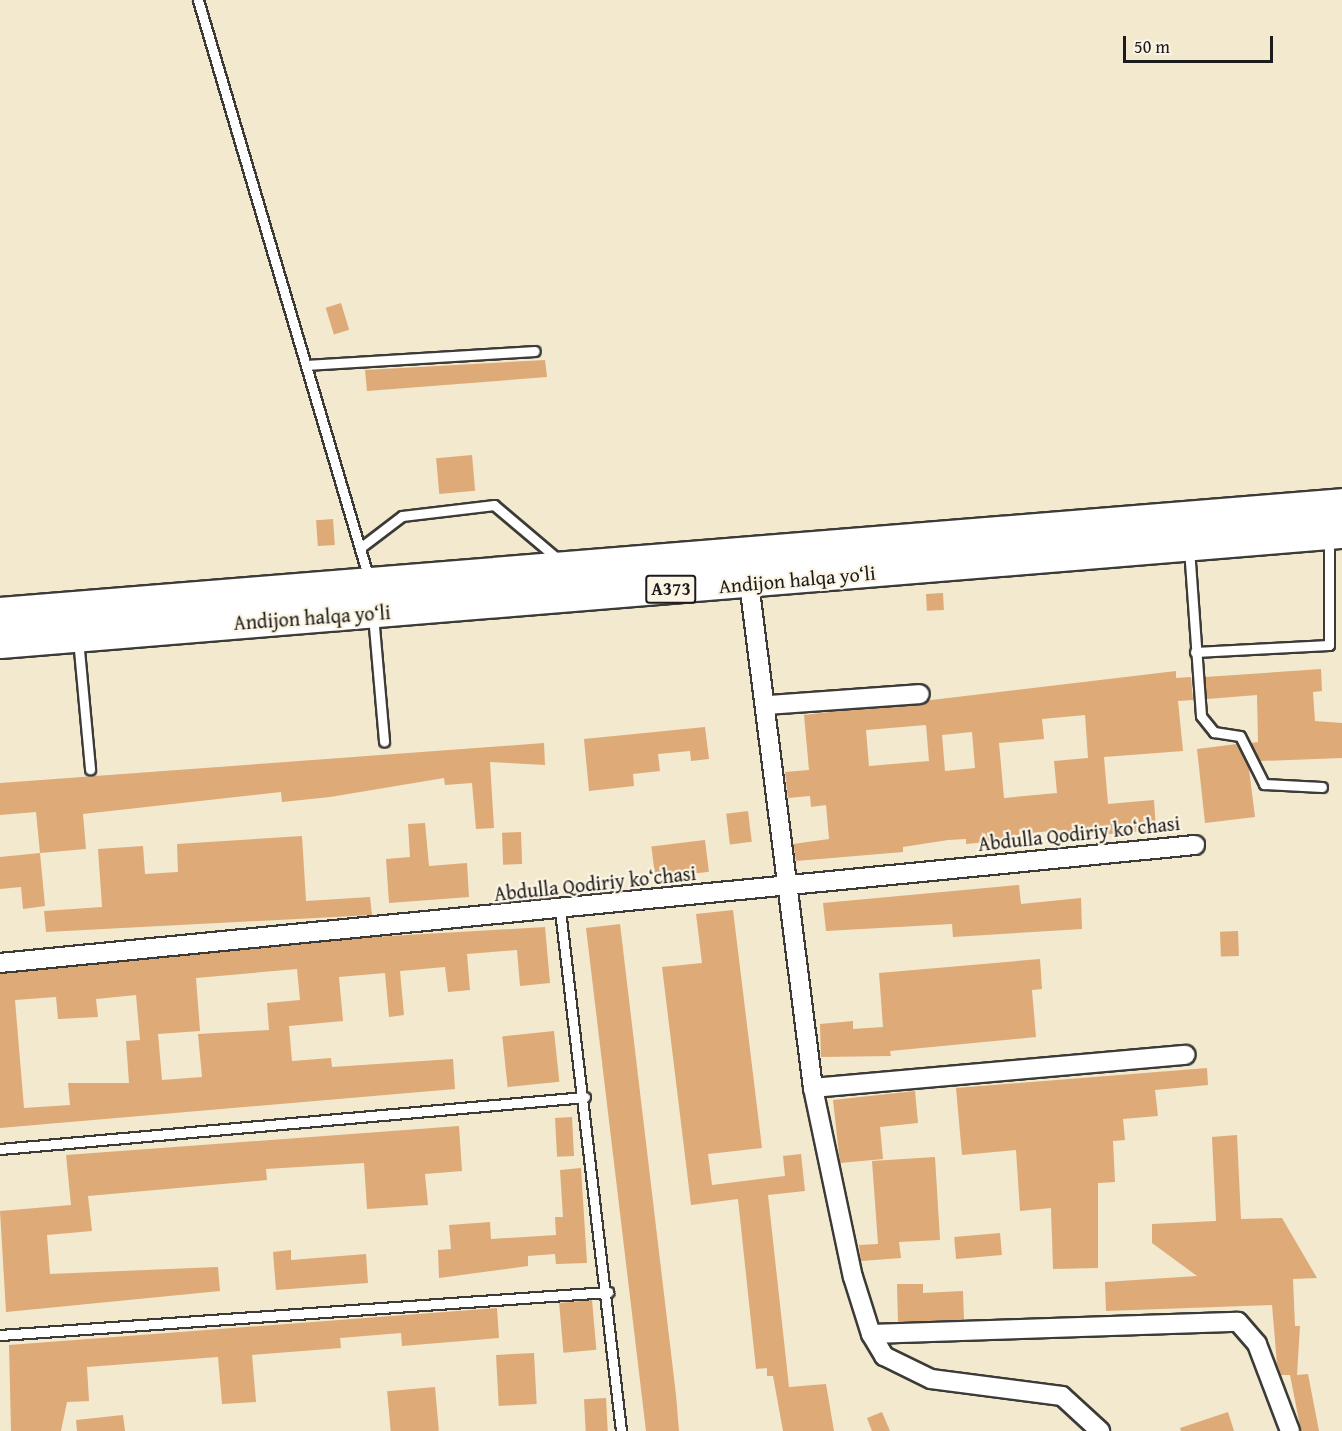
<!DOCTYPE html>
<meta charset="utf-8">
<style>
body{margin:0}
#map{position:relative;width:1342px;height:1431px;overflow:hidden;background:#f2e9ce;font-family:"Gentium Book Plus",serif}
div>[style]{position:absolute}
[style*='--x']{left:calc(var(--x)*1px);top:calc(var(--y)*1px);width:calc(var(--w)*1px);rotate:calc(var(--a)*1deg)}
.building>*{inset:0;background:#deaa78;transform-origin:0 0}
.roads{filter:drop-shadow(2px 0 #3c3b37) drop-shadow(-2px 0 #3c3b37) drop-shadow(0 2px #3c3b37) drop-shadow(0 -2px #3c3b37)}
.lane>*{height:9px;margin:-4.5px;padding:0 4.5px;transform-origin:4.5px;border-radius:4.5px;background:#fff}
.street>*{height:18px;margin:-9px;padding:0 9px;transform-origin:9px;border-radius:9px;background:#fff}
.highway>*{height:33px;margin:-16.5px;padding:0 16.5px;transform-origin:16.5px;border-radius:16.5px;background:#fff}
span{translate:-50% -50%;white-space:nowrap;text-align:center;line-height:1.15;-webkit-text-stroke:4.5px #fcf5e5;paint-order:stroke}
.shield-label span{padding:2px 4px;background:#fcf5e5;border:2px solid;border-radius:4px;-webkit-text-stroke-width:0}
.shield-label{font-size:18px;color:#1c1c1c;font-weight:700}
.street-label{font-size:20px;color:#1c1c1c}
.scale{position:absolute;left:1123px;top:36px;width:150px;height:27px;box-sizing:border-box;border:3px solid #1c1c1c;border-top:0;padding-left:8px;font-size:18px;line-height:21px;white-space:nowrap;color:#1c1c1c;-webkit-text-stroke:4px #fcf5e5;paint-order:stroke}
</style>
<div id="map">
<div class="building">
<i style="left:341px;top:303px;width:28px;height:16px;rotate:73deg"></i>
<i style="clip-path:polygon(545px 360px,547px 377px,367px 391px,365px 370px)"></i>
<i style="left:472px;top:455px;width:36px;height:36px;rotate:85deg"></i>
<i style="left:333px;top:519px;width:26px;height:17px;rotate:86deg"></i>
<i style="left:943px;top:593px;width:17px;height:17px;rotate:87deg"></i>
<i style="clip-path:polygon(1321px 669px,1322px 691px,1313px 692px,1315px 721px,1342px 723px,1342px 758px,1260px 761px,1251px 743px,1258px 742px,1257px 695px,1207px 699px,1205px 677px)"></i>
<i style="clip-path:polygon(evenodd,1176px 671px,1176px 678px,1191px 677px,1193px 700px,1178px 701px,1183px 751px,1104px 757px,1108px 804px,1154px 800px,1156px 830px,1063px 838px,1062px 830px,1019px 834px,1019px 839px,966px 844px,966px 839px,948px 840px,903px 847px,903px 852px,796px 861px,793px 844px,829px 839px,826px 805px,811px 807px,810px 796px,788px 798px,785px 772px,809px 770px,804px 715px,1176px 671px,1085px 715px,1088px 758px,1054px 761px,1057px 793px,1004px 798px,999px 743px,1044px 739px,1042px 719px,1085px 715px,1176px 671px,926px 725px,929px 761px,869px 766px,866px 730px,926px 725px,1176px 671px,972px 732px,975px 768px,945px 771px,942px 735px,972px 732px)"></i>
<i style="clip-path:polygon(705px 727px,709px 759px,691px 761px,690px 751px,658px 754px,660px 771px,633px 774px,634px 786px,589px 791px,584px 739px)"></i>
<i style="clip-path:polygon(544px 743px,545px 765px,490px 762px,494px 828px,476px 829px,472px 783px,445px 785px,444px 778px,330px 797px,282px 802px,281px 792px,83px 814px,86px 849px,40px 853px,36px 812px,0 815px,0 783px)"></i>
<i style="clip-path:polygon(1237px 744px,1249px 769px,1255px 817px,1205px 823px,1197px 749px)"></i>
<i style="left:748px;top:811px;width:31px;height:22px;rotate:83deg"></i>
<i style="clip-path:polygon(425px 823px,429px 866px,467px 863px,469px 897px,389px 903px,386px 859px,410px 857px,408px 824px)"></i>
<i style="left:521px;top:832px;width:32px;height:19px;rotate:88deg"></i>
<i style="clip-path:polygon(302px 836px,306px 901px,370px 897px,372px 915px,46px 932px,44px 911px,102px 907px,98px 849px,143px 846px,145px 874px,178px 872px,177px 844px)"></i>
<i style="left:705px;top:840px;width:32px;height:54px;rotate:83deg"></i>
<i style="clip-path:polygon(40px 853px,45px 906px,23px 909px,21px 887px,0 889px,0 857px)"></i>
<i style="clip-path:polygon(1019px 885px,1021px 904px,1081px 898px,1082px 929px,953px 937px,952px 924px,826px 931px,823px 903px)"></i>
<i style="clip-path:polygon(733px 910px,762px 1148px,708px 1154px,712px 1185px,785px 1176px,783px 1156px,801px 1154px,805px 1191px,768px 1195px,789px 1387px,826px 1384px,834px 1431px,783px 1431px,773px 1376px,767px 1376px,767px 1368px,756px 1369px,738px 1199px,691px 1205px,662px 967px,702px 963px,696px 914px)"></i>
<i style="clip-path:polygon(620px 924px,676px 1395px,679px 1431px,646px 1431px,586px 928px)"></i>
<i style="clip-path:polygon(evenodd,545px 927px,550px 983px,520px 986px,517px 950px,467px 954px,470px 990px,448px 992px,445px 967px,400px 971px,404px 1015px,389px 1017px,385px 973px,339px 977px,343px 1021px,289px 1026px,292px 1061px,331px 1058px,332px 1067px,453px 1059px,455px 1089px,0 1128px,0 974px,373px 937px,545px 927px,297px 969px,300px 1000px,267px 1003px,269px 1030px,198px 1034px,202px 1077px,162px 1080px,158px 1034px,200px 1031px,196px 978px,297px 969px,545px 927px,136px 995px,140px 1040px,126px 1041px,129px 1083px,68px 1083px,70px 1105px,24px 1108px,15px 1000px,56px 997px,58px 1019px,98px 1017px,96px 999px,136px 995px)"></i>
<i style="left:1238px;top:931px;width:25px;height:18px;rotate:88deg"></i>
<i style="clip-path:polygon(1040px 959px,1042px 989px,1032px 990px,1036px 1037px,890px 1051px,891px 1056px,821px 1057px,820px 1024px,853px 1021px,853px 1029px,883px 1027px,879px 973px)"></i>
<i style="left:554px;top:1031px;width:51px;height:52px;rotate:84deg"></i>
<i style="clip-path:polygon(1207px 1068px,1208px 1085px,1155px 1090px,1158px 1116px,1123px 1119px,1125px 1140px,1113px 1141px,1115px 1182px,1098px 1183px,1098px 1268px,1053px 1269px,1051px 1208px,1020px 1211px,1016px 1150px,962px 1155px,956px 1088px)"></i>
<i style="clip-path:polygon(915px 1091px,918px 1123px,880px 1127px,883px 1159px,840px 1163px,833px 1100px)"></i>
<i style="left:572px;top:1117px;width:39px;height:17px;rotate:87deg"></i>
<i style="clip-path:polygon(459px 1126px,462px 1171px,425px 1174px,428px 1205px,367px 1209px,364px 1163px,266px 1169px,267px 1180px,88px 1196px,92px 1231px,47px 1235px,50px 1274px,218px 1267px,220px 1291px,6px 1312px,0 1211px,71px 1205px,66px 1155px)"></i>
<i style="clip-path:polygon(1237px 1135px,1241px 1219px,1282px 1218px,1317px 1278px,1293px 1279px,1295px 1326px,1300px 1326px,1297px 1375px,1308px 1374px,1319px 1431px,1301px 1431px,1290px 1375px,1281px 1375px,1277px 1364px,1272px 1305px,1106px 1311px,1105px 1282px,1197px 1276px,1152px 1243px,1152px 1224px,1216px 1221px,1212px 1137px)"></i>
<i style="clip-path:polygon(935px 1157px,940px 1240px,899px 1242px,901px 1258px,861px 1261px,859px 1245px,878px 1244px,872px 1161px)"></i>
<i style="clip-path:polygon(581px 1168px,587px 1263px,556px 1264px,555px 1254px,528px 1256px,528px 1266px,439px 1278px,438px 1250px,451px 1249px,449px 1225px,490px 1222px,491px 1239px,556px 1235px,555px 1217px,563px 1217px,560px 1170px)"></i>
<i style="left:1000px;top:1233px;width:22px;height:46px;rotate:85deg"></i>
<i style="clip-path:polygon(291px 1250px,291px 1260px,366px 1254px,368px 1283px,276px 1290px,273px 1252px)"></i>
<i style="clip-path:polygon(897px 1284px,923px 1284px,923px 1293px,963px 1291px,964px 1320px,898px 1322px)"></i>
<i style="left:592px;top:1300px;width:50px;height:33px;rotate:85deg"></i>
<i style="clip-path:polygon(497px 1308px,499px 1338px,402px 1346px,401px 1333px,340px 1338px,341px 1348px,252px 1355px,256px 1402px,222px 1404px,218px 1357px,87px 1367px,89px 1401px,67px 1402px,61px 1431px,11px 1431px,9px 1345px)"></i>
<i style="left:534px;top:1353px;width:51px;height:38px;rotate:87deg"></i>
<i style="left:435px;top:1387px;width:44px;height:48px;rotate:85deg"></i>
<i style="left:606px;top:1398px;width:33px;height:22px;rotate:87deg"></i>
<i style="clip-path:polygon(882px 1412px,890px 1431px,872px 1431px,867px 1418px)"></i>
<i style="clip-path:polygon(1228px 1412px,1234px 1431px,1181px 1431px,1180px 1428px)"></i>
<i style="clip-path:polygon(123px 1415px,125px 1431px,77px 1431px,76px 1420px)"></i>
</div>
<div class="roads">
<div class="lane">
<i style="--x:198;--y:0;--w:604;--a:73.55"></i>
<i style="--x:306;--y:365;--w:229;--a:-3.5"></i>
<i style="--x:360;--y:548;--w:53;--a:-37.3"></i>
<i style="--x:402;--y:516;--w:93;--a:-6.8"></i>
<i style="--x:494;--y:505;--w:85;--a:40.2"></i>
<i style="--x:1189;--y:548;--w:168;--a:85.9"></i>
<i style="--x:1201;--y:716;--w:21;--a:51"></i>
<i style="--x:1214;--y:732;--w:26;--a:9"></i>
<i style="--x:1240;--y:736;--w:54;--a:63.4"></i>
<i style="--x:1264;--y:784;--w:58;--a:3"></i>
<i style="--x:373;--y:615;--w:127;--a:85"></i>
<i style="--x:78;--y:639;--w:131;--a:84.7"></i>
<i style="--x:1195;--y:652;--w:134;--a:-3"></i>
<i style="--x:1329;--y:645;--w:107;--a:-90"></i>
<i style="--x:560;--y:910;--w:525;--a:83.32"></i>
<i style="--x:0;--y:1149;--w:587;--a:-5.08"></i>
<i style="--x:0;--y:1335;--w:610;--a:-4.05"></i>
</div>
<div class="street">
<i style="--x:749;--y:583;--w:509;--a:82.78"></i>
<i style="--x:813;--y:1088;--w:193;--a:78.1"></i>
<i style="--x:853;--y:1277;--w:60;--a:72.5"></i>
<i style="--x:871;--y:1334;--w:26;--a:59"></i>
<i style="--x:884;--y:1356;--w:52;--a:26.1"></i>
<i style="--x:931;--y:1379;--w:132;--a:7.4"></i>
<i style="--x:1062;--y:1396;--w:52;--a:42.6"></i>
<i style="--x:768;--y:705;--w:152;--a:-4.1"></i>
<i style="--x:0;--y:963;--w:1201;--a:-5.64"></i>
<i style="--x:813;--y:1088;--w:374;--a:-5.1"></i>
<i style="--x:871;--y:1334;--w:367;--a:-1.9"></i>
<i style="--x:1238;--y:1322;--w:29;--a:49"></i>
<i style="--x:1257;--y:1344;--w:93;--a:69.2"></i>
</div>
<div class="highway">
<i style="--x:0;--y:614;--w:1346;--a:-4.64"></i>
<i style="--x:0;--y:641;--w:1347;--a:-4.69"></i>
</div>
</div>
<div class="shield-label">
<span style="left:671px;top:589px">A373</span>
</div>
<div class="street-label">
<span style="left:797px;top:579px;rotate:-5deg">Andijon halqa yo‘li</span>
<span style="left:312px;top:617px;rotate:-4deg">Andijon halqa yo‘li</span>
<span style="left:1079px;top:833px;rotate:-6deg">Abdulla Qodiriy koʻchasi</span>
<span style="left:595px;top:883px;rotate:-6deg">Abdulla Qodiriy koʻchasi</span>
</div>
<div class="scale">50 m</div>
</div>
